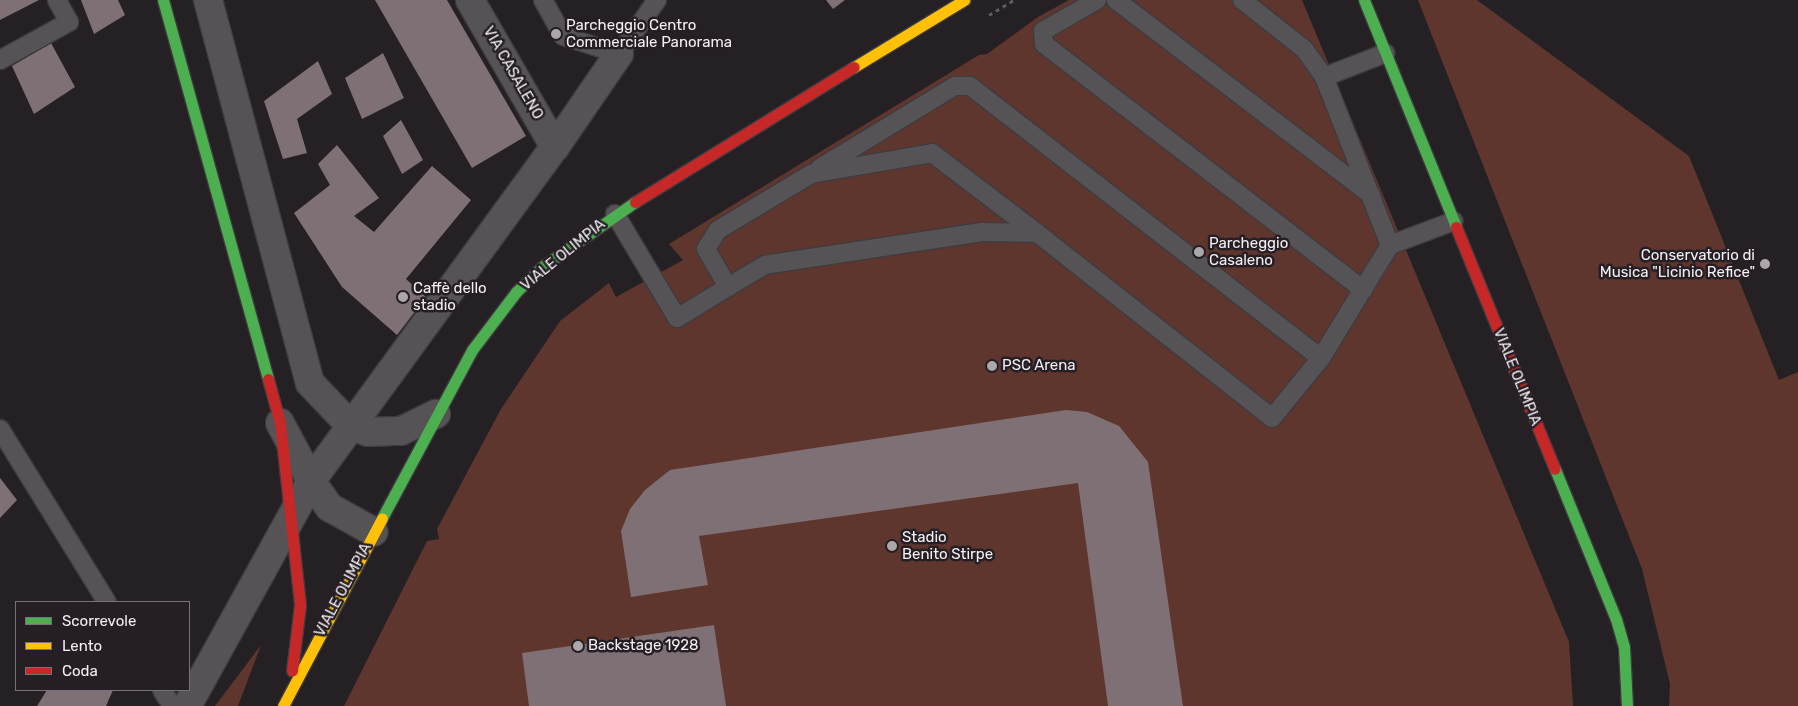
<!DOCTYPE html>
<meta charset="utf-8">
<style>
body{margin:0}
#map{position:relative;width:1798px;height:706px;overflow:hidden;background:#242024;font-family:Rubik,sans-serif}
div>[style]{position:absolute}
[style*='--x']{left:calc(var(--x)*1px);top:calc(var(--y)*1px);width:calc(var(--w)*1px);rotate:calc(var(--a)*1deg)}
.green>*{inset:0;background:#5f362d}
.building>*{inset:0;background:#7e7075}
.path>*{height:3px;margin-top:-1.5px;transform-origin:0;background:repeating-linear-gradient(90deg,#5e5c5e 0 4px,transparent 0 8px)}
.roads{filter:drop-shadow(1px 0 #3f3b3f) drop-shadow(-1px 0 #3f3b3f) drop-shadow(0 1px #3f3b3f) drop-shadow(0 -1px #3f3b3f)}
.lane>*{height:18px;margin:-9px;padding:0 9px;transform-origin:9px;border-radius:9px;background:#565356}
.street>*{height:28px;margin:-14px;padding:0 14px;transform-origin:14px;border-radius:14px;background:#565356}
.fast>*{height:11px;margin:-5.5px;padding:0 5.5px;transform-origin:5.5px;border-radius:5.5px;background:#4caf50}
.slow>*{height:11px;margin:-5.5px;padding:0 5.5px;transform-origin:5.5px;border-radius:5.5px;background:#ffc107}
.jam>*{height:11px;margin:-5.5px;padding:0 5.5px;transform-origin:5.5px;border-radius:5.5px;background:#c62828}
.dots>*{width:14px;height:14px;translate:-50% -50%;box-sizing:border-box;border:2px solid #251f25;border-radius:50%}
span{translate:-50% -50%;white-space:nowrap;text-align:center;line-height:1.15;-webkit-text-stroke:5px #251f25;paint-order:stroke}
.poi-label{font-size:15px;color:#f3eff3}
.left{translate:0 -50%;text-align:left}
.right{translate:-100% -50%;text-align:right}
.street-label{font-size:15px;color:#f3eff3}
.legend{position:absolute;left:15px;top:601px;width:175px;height:90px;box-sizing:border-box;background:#251f25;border:1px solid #777277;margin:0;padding:6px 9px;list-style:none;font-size:15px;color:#f3eff3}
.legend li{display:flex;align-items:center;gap:10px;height:25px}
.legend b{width:25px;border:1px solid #777277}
</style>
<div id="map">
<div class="green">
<i style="clip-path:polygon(1069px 0,1302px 0,1569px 642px,1573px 706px,344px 706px,427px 541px,439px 539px,437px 529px,501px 409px,560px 321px,609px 283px,616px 297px,683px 260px,669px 244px,979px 55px,987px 54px,1038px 17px)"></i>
<i style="clip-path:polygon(1418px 0,1477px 0,1689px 156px,1779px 380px,1798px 372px,1798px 706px,1669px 706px,1670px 684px,1642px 569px)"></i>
<i style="clip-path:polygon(261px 645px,238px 706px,215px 706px)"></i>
</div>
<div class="building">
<i style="clip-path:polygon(0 0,39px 0,0 20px)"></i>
<i style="clip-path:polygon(81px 0,118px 0,125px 15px,94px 34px)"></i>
<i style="clip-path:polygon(375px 0,447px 0,526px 136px,472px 168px)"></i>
<i style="clip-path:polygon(826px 0,845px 0,833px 9px)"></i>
<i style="clip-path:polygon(51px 43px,75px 87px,34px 114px,12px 66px)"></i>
<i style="clip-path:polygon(383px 53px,404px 98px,362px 119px,345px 78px)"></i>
<i style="clip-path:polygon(318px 61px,332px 94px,297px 119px,307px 153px,283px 159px,264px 101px)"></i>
<i style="clip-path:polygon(401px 120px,423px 160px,402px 174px,383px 136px)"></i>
<i style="clip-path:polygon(337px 145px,379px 198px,354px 216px,374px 232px,432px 166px,471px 200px,406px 279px,426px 297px,397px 335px,342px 287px,294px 213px,330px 185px,318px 164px)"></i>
<i style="clip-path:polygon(1066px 410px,1087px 412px,1119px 426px,1148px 462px,1183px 706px,1108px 706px,1078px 483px,699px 536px,708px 585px,631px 597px,621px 531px,630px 509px,645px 490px,670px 470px)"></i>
<i style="clip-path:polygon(0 478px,17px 500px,0 518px)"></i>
<i style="clip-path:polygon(714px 625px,726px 706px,529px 706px,522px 653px)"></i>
<i style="clip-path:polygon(47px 690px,113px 690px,106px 706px,37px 706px)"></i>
</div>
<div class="path">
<i style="--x:989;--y:15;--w:29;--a:-31"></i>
</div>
<div class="roads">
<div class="lane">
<i style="--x:543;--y:0;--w:41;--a:60.9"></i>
<i style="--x:563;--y:36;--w:59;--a:17.8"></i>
<i style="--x:619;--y:54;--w:66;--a:-54.9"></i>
<i style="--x:1097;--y:0;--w:62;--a:150.1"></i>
<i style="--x:1043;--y:31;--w:13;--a:86"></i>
<i style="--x:1044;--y:44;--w:403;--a:37.6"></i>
<i style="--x:1116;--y:0;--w:321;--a:37.4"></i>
<i style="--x:1242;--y:0;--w:79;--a:38.3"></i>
<i style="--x:1304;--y:49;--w:34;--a:54"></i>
<i style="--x:1324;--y:77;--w:180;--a:68.6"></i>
<i style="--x:0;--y:60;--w:79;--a:-28.8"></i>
<i style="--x:69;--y:22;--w:25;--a:-119"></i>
<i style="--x:1324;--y:77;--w:66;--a:-21.2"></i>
<i style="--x:820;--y:168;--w:158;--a:-31.3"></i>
<i style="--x:955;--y:86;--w:15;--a:0"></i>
<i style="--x:970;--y:86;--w:444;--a:37.8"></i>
<i style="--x:615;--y:214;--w:121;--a:59.2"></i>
<i style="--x:677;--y:318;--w:60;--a:-31.3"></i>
<i style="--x:1037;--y:233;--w:55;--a:-179"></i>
<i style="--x:982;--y:232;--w:219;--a:171.4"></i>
<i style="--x:765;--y:265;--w:43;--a:149.3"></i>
<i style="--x:728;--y:287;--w:44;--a:-120.1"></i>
<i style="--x:706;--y:249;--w:22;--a:-58"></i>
<i style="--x:718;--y:230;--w:109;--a:-31.1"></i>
<i style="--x:811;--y:174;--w:123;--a:-9.8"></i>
<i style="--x:932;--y:153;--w:132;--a:37.3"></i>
<i style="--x:1037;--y:233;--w:299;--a:38.2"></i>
<i style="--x:1272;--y:418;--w:77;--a:-50.8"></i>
<i style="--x:1321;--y:358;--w:132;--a:-58.6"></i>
<i style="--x:1390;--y:245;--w:68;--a:-20.6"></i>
<i style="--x:0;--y:429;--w:203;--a:58.3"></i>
<i style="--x:162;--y:690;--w:19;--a:58"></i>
</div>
<div class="street">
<i style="--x:208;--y:0;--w:396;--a:75.1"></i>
<i style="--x:310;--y:383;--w:58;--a:46.4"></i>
<i style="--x:350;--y:425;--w:19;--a:21"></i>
<i style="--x:368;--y:432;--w:33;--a:-2"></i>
<i style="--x:401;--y:431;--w:39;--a:-26"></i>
<i style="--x:470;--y:0;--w:170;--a:60"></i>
<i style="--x:280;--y:423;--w:66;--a:61.9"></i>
<i style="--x:311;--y:481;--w:32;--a:55"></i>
<i style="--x:329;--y:507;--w:51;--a:29.1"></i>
<i style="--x:187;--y:706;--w:257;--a:-61.1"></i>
<i style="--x:311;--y:481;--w:414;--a:-53.9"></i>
<i style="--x:555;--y:147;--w:113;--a:-55.5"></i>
</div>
<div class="fast">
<i style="--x:163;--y:0;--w:393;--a:74.5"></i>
<i style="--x:1364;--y:0;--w:245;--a:67.9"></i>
<i style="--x:1555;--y:469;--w:162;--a:67.9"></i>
<i style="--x:1616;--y:619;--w:29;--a:74"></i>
<i style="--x:1624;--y:647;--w:59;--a:87.1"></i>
<i style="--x:382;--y:518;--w:191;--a:-61.8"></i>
<i style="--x:472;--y:350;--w:73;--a:-52.8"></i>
<i style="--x:516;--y:292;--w:36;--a:-44"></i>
<i style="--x:542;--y:267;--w:113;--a:-35"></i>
</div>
<div class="slow">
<i style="--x:854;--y:67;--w:129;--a:-31.3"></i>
<i style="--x:283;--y:706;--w:212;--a:-62.2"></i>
</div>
<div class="jam">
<i style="--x:635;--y:202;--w:257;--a:-31.7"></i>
<i style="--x:1456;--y:227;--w:261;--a:67.8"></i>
<i style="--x:268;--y:379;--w:46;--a:74.7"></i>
<i style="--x:280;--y:423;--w:183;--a:83.7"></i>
<i style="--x:300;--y:605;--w:66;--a:96.9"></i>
</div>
</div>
<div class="dots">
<i style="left:556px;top:34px;background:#aba7ab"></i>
<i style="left:1199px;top:252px;background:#aba7ab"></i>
<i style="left:1765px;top:264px;background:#aba7ab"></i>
<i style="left:403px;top:297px;background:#aba7ab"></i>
<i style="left:992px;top:366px;background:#aba7ab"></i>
<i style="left:892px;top:546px;background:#aba7ab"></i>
<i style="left:578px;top:646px;background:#aba7ab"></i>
</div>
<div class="poi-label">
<span class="left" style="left:566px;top:34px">Parcheggio Centro<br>Commerciale Panorama</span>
<span class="left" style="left:1209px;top:252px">Parcheggio<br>Casaleno</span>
<span class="right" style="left:1755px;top:264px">Conservatorio di<br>Musica "Licinio Refice"</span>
<span class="left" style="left:413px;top:297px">Caffè dello<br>stadio</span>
<span class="left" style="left:1002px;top:366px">PSC Arena</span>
<span class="left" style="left:902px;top:546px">Stadio<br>Benito Stirpe</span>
<span class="left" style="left:588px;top:646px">Backstage 1928</span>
</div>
<div class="street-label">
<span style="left:513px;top:73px;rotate:60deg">VIA CASALENO</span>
<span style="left:563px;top:255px;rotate:-39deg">VIALE OLIMPIA</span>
<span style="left:1517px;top:377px;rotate:68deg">VIALE OLIMPIA</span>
<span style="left:343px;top:590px;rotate:-62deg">VIALE OLIMPIA</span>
</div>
<ul class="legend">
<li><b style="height:6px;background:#4caf50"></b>Scorrevole</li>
<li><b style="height:6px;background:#ffc107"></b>Lento</li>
<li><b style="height:6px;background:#c62828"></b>Coda</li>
</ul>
</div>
